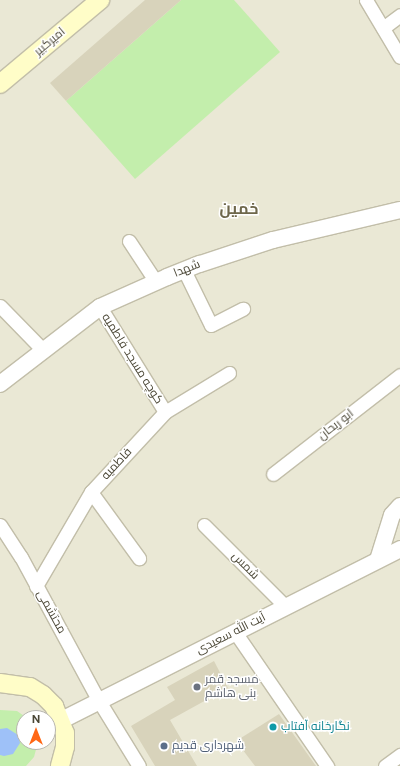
<!DOCTYPE html>
<meta charset="utf-8">
<style>
body{margin:0}
#map{position:relative;width:400px;height:766px;overflow:hidden;background:#f5f4e7;font-family:"Public Sans",Cairo,sans-serif}
div>[style]{position:absolute}
[style*='--x']{left:calc(var(--x)*1px);top:calc(var(--y)*1px);width:calc(var(--w)*1px);rotate:calc(var(--a)*1deg)}
.residential>*{inset:0;background:#eae8d5}
.green>*{inset:0;background:#c3eeac}
.water>*{inset:0;background:#9ec1f8}
.building>*{inset:0;background:#d8d3bb}
.roads{filter:drop-shadow(1px 0 #c2bea9) drop-shadow(-1px 0 #c2bea9) drop-shadow(0 1px #c2bea9) drop-shadow(0 -1px #c2bea9)}
.minor>*{height:13px;margin:-6.5px;padding:0 6.5px;transform-origin:6.5px;border-radius:6.5px;background:#fff}
.tertiary>*{height:16px;margin:-8px;padding:0 8px;transform-origin:8px;border-radius:8px;background:#fff}
.secondary>*{height:18px;margin:-9px;padding:0 9px;transform-origin:9px;border-radius:9px;background:#fffdc8}
.dots>*{width:11px;height:11px;translate:-50% -50%;box-sizing:border-box;border:2px solid #fff;border-radius:50%}
span{translate:-50% -50%;white-space:nowrap;text-align:center;line-height:1.15;-webkit-text-stroke:3px #fff;paint-order:stroke}
.street-label{font-size:12px;color:#4a4635}
.worship-label{font-size:12px;color:#5b616d}
.left{translate:0 -50%;text-align:left}
.culture-label{font-size:12px;color:#0d838f}
.service-label{font-size:12px;color:#4e5e75}
.district-label{font-size:16px;color:#6e674b;font-weight:700}
.north{position:absolute;left:16px;top:710px;width:40px;height:40px;box-sizing:border-box;background:#fff;border:1px solid #b7b5ae;border-radius:50%;rotate:0deg;font-size:11px;font-weight:700;line-height:16px;text-align:center;color:#4a4635}
.north::after{content:'';display:block;margin:auto;width:14px;height:18px;background:#ff6715;clip-path:polygon(50% 0,100% 100%,50% 72%,0 100%)}
</style>
<div id="map">
<div class="residential">
<i style="clip-path:polygon(evenodd,0 0,400px 0,400px 766px,0 766px,0 0,24px 718px,48px 718px,48px 742px,24px 742px,24px 718px)"></i>
</div>
<div class="green">
<i style="clip-path:polygon(181px 0,234px 0,280px 52px,135px 179px,66px 101px)"></i>
<i style="clip-path:polygon(0 710px,17px 711px,27px 718px,24px 718px,24px 742px,38px 742px,34px 757px,26px 766px,0 766px)"></i>
</div>
<div class="water">
<i style="clip-path:polygon(7px 728px,18px 735px,20px 743px,13px 754px,4px 756px,0 755px,0 729px)"></i>
</div>
<div class="building">
<i style="clip-path:polygon(145px 0,181px 0,66px 101px,50px 83px)"></i>
<i style="clip-path:polygon(214px 661px,228px 688px,170px 720px,197px 766px,155px 766px,131px 726px,175px 700px,167px 687px)"></i>
<i style="clip-path:polygon(279px 714px,316px 766px,255px 766px,236px 741px)"></i>
</div>
<div class="roads">
<div class="minor">
<i style="--x:366;--y:0;--w:66;--a:59.2"></i>
<i style="--x:383;--y:28;--w:21;--a:-37"></i>
<i style="--x:129;--y:241;--w:49;--a:56.6"></i>
<i style="--x:184;--y:270;--w:61;--a:63.9"></i>
<i style="--x:211;--y:325;--w:36;--a:-27"></i>
<i style="--x:0;--y:306;--w:62;--a:45.7"></i>
<i style="--x:100;--y:307;--w:123;--a:58.2"></i>
<i style="--x:273;--y:474;--w:161;--a:-37.9"></i>
<i style="--x:91;--y:492;--w:82;--a:54"></i>
<i style="--x:0;--y:525;--w:38;--a:57"></i>
<i style="--x:21;--y:557;--w:164;--a:61.6"></i>
<i style="--x:99;--y:701;--w:76;--a:58.4"></i>
<i style="--x:204;--y:525;--w:116;--a:45"></i>
<i style="--x:36;--y:586;--w:109;--a:-59.7"></i>
<i style="--x:91;--y:492;--w:109;--a:-47.2"></i>
<i style="--x:165;--y:412;--w:75;--a:-31.4"></i>
<i style="--x:235;--y:632;--w:163;--a:55.5"></i>
<i style="--x:385;--y:766;--w:19;--a:-36"></i>
</div>
<div class="tertiary">
<i style="--x:0;--y:384;--w:126;--a:-37.6"></i>
<i style="--x:100;--y:307;--w:73;--a:-24.1"></i>
<i style="--x:167;--y:277;--w:35;--a:-22"></i>
<i style="--x:200;--y:264;--w:77;--a:-18.2"></i>
<i style="--x:273;--y:240;--w:130;--a:-13.3"></i>
<i style="--x:378;--y:560;--w:47;--a:-72.7"></i>
<i style="--x:392;--y:515;--w:12;--a:-48"></i>
<i style="--x:62;--y:720;--w:379;--a:-26.8"></i>
</div>
<div class="secondary">
<i style="--x:0;--y:84;--w:131;--a:-40"></i>
<i style="--x:0;--y:683;--w:30;--a:8"></i>
<i style="--x:30;--y:687;--w:15;--a:32"></i>
<i style="--x:43;--y:695;--w:16;--a:45"></i>
<i style="--x:54;--y:706;--w:29;--a:68"></i>
<i style="--x:65;--y:733;--w:14;--a:90"></i>
<i style="--x:65;--y:747;--w:20;--a:105"></i>
</div>
</div>
<div class="dots">
<i style="left:197px;top:687px;background:#6b7280"></i>
<i style="left:273px;top:727px;background:#0f9aa8"></i>
<i style="left:164px;top:746px;background:#5c6f8a"></i>
</div>
<div class="street-label">
<span style="left:50px;top:42px;rotate:-40deg">امیرکبیر</span>
<span style="left:187px;top:269px;rotate:-22deg">شهدا</span>
<span style="left:132px;top:359px;rotate:58deg">کوچه مسجد فاطمیه</span>
<span style="left:336px;top:425px;rotate:-38deg">ابو ریحان</span>
<span style="left:117px;top:464px;rotate:-47deg">فاطمیه</span>
<span style="left:245px;top:566px;rotate:45deg">شمس</span>
<span style="left:51px;top:612px;rotate:61deg">محتشمی</span>
<span style="left:231px;top:634px;rotate:-27deg">آیت الله سعیدی</span>
</div>
<div class="worship-label">
<span class="left" style="left:205px;top:687px">مسجد قمر<br>بنی هاشم</span>
</div>
<div class="culture-label">
<span class="left" style="left:281px;top:727px">نگارخانه آفتاب</span>
</div>
<div class="service-label">
<span class="left" style="left:172px;top:746px">شهرداری قدیم</span>
</div>
<div class="district-label">
<span style="left:239px;top:209px">خمین</span>
</div>
<div class="north">N</div>
</div>
